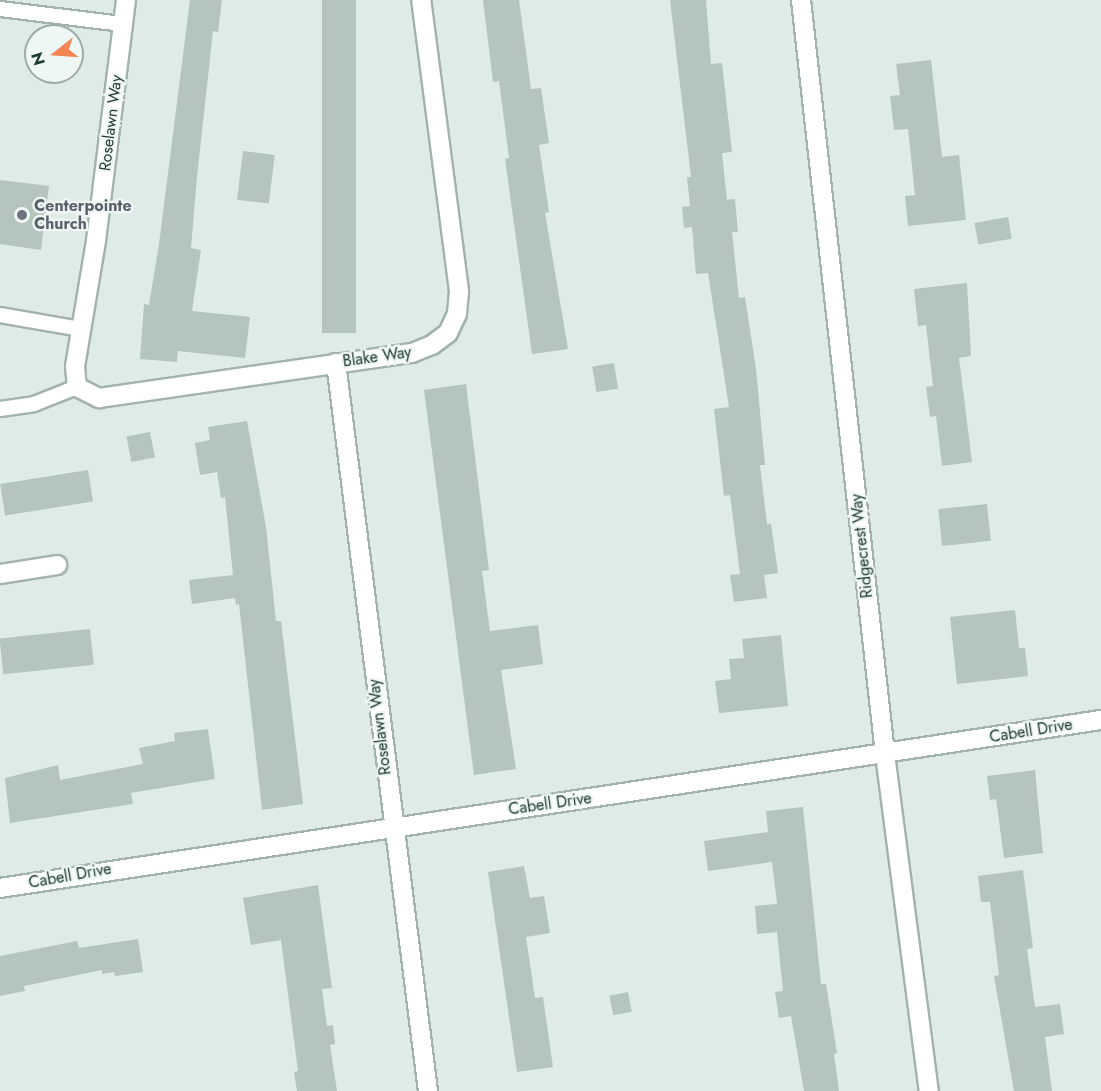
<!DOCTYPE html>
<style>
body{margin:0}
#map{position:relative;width:1101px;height:1091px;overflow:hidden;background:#dfebe6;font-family:Jost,sans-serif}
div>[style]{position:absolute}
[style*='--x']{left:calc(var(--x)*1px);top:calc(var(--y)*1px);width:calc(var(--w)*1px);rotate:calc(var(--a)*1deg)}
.building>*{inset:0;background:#b4c5bf;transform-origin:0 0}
.roads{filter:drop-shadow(2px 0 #a2b3ad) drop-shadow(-2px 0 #a2b3ad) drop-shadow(0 2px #a2b3ad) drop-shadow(0 -2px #a2b3ad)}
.lane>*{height:14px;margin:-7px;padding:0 7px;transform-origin:7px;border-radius:7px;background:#fff}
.street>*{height:18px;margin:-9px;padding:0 9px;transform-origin:9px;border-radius:9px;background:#fff}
.dots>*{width:16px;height:16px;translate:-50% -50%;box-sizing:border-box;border:3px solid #eff7f4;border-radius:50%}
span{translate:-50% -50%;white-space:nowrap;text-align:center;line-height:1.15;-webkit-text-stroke:4.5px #eff7f4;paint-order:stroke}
.street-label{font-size:16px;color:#203b35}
.worship-label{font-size:16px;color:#5b616d;font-weight:700}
.left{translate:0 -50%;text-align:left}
.north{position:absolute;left:24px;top:24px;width:60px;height:60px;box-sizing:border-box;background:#eff7f4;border:2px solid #9caca8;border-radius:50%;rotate:253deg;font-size:16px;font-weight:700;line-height:24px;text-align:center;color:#203b35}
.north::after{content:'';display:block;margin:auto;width:21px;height:27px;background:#f48454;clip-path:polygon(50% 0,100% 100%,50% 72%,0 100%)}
</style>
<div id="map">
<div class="building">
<i style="clip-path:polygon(190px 0,222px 0,218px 32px,213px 31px,197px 177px,191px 248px,201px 250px,192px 311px,250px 317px,245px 358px,178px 351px,177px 362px,140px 359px,144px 304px,149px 305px,159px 244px)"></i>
<i style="left:322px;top:0;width:34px;height:333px"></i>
<i style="clip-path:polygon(483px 0,519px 0,531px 89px,541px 88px,549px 143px,539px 145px,549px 212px,545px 213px,568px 349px,532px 354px,505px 159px,509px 158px,499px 81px,493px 82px)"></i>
<i style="clip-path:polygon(670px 0,706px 0,711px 64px,722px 63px,732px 152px,722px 153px,727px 200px,735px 199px,738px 232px,732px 232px,739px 298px,745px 297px,756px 369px,765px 465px,760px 465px,767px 524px,771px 524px,778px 573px,764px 575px,767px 598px,734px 602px,730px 575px,740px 574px,730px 495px,724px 496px,714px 409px,729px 407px,708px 273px,696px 274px,692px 227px,684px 228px,682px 207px,690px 206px,687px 177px,691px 177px)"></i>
<i style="clip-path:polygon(931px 60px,942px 157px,959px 155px,966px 220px,908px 226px,905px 196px,915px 195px,908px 129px,894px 130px,890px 96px,900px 95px,896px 64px)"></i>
<i style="left:243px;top:151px;width:32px;height:49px;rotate:7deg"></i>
<i style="clip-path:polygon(0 180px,49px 186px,41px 250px,0 244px)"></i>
<i style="left:1008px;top:217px;width:22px;height:34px;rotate:80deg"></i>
<i style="clip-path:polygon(967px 283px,971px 356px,959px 358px,972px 462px,942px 466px,936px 416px,930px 417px,926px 387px,933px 386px,926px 325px,918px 326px,914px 289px)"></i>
<i style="left:614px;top:363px;width:26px;height:22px;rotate:81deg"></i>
<i style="clip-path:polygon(466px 384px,489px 570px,482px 571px,490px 631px,538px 625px,543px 664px,501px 670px,516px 769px,474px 775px,424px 390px)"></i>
<i style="clip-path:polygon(247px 421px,266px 527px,276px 621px,281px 621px,303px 804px,262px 810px,239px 604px,236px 605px,235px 598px,192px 604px,189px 580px,233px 575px,225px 497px,221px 498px,217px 472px,200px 475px,195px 443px,210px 440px,208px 427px)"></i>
<i style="left:150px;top:432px;width:26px;height:24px;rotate:79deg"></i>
<i style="left:88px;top:470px;width:32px;height:89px;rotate:81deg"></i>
<i style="left:987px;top:504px;width:37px;height:49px;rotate:84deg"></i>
<i style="clip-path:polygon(1015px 610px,1019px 648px,1025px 648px,1028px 676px,957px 684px,950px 617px)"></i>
<i style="left:90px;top:629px;width:36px;height:91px;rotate:84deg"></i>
<i style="clip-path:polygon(781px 635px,788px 706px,719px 713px,715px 681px,731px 679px,729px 659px,744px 658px,742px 639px)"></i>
<i style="clip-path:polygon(208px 729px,215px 779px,131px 793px,133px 804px,10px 823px,5px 778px,58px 765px,60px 780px,143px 764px,139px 748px,175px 741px,174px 733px)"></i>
<i style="clip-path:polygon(1035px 770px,1043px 853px,1004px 858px,996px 799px,990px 800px,987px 776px)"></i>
<i style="clip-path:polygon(803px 807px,821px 984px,826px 984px,837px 1053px,834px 1054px,839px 1091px,804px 1091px,791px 1016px,779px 1018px,775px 992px,783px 991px,777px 932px,757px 934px,755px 906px,777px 904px,772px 862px,708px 871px,704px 841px,768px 832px,766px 811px)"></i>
<i style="clip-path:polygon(524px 866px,530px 898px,544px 896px,550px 933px,526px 937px,535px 998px,543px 997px,553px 1067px,517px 1072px,488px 872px)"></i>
<i style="clip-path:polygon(1023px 870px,1033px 948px,1027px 949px,1035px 1007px,1060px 1004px,1064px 1034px,1045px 1037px,1052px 1091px,1014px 1091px,994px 976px,999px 975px,990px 902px,981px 902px,978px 876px)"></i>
<i style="clip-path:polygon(318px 885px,332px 988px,322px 989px,327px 1026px,333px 1025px,335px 1044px,330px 1045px,337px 1091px,297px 1091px,294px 1072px,298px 1071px,281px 940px,251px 945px,243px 898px)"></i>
<i style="clip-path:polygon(138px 939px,143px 972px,115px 976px,114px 972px,102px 974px,102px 970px,24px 986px,25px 991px,0 996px,0 956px,77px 941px,79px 948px)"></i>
<i style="left:628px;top:992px;width:20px;height:19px;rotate:79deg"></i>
</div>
<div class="roads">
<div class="lane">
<i style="--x:0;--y:9;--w:124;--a:7"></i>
<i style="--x:0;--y:315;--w:81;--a:9.9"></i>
<i style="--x:0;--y:409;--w:34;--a:-8"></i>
<i style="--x:34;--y:404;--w:46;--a:-21.6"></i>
</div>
<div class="street">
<i style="--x:126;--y:0;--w:243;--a:97.1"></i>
<i style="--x:96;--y:241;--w:127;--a:99.5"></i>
<i style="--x:75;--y:366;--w:21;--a:85"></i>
<i style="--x:77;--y:387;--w:25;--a:27"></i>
<i style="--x:99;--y:398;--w:316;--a:-8.2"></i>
<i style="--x:412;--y:353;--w:22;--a:-22"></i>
<i style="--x:432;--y:345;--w:20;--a:-37"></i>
<i style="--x:448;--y:333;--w:21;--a:-65"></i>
<i style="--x:457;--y:314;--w:23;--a:-85"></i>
<i style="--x:459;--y:291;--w:293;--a:-97.4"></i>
<i style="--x:801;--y:0;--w:759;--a:83.64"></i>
<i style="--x:885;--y:754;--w:340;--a:82.6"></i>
<i style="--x:336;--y:363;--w:734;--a:82.8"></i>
<i style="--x:0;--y:574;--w:58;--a:-9"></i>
<i style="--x:0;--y:888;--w:1114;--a:-8.68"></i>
</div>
</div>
<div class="dots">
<i style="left:22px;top:215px;background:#6b7280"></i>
</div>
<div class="street-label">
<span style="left:111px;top:123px;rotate:-83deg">Roselawn Way</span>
<span style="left:377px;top:357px;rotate:-8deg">Blake Way</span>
<span style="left:862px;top:546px;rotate:-96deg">Ridgecrest Way</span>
<span style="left:380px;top:727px;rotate:-97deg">Roselawn Way</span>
<span style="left:1031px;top:731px;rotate:-9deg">Cabell Drive</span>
<span style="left:550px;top:804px;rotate:-8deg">Cabell Drive</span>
<span style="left:70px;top:876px;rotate:-10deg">Cabell Drive</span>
</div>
<div class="worship-label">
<span class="left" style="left:34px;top:215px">Centerpointe<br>Church</span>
</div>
<div class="north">N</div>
</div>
